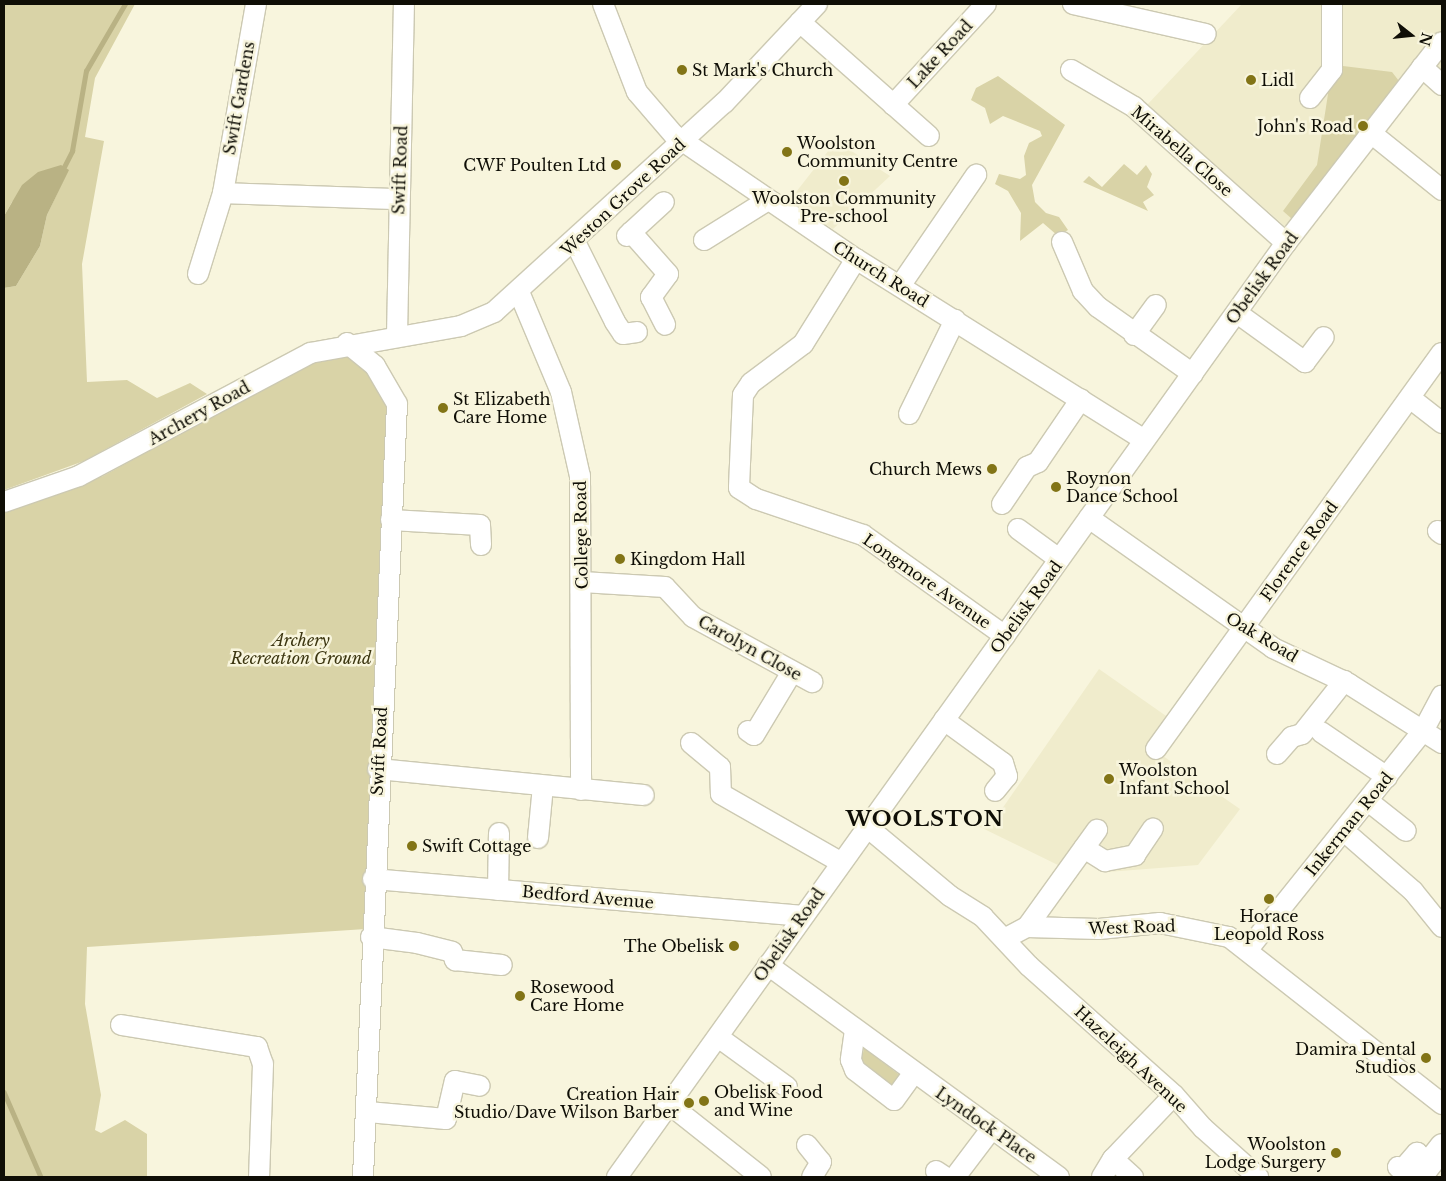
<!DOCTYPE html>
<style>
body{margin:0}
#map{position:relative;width:1446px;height:1181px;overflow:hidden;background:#f8f5dd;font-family:"Libre Baskerville",serif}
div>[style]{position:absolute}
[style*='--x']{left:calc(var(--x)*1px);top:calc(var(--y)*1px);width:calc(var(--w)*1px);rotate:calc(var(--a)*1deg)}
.built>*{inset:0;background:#f0eccc}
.green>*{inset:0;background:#d9d3a7}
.water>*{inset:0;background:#b9b284}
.stream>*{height:4.5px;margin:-2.25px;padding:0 2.25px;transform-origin:2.25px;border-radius:2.25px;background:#b9b284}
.roads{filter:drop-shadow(1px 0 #ccc9b2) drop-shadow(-1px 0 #ccc9b2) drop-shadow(0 1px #ccc9b2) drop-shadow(0 -1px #ccc9b2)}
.minor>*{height:20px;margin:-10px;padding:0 10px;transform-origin:10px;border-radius:10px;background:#fff}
.major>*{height:25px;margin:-12.5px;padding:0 12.5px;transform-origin:12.5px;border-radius:12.5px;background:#fff}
.dots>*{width:14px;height:14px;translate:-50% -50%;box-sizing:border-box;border:2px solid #f8f5dd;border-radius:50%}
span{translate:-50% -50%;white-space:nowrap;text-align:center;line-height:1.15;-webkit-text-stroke:5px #f8f5dd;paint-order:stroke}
.street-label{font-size:16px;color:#0f0e06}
.poi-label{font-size:16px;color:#0f0e06}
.left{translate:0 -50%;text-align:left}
.right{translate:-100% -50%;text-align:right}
.park-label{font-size:16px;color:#3c3611;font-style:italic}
.district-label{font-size:21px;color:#0f0e06;font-weight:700;letter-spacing:1px}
.frame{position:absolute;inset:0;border:5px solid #0f0e06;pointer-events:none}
.north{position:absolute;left:1386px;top:10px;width:50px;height:50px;-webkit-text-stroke:4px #f8f5dd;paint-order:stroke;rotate:106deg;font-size:14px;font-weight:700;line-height:20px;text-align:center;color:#0f0e06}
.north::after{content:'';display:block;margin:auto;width:18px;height:22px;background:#0f0e06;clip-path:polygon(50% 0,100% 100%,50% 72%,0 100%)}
</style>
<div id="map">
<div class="built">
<i style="clip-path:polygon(1242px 4px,1442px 4px,1442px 91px,1415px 67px,1287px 228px,1147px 105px)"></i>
<i style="clip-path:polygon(836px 141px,890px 176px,833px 229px,789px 201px)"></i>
<i style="clip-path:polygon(1099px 669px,1169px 718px,1150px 747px,1240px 809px,1198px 865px,1107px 872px,1111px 853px,1098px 842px,1062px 867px,978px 826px,988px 812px,995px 819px)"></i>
</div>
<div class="green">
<i style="clip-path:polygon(4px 4px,135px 4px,95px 78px,85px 137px,104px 141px,82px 264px,87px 382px,127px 380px,157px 398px,190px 383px,207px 394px,84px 461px,4px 490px,4px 288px,16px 286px,40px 246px,47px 215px,65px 177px,12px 202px,4px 216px)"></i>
<i style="clip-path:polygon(1343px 66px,1392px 72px,1399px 81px,1292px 219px,1283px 211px,1317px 165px,1330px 81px)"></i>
<i style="clip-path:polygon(998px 76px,1065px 125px,1032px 185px,1035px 202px,1046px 213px,1059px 217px,1068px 230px,1058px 236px,1043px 223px,1020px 241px,1021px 213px,1008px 191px,995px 184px,999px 174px,1020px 179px,1026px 175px,1024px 156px,1029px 143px,1042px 136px,1040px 131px,1003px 116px,990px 124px,985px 108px,971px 100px,976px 88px)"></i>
<i style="clip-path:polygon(1124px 164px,1137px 175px,1146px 165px,1152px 174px,1147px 187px,1154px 195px,1143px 202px,1148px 211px,1083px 182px,1089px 176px,1102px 187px)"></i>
<i style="clip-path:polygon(347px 343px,397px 404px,366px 929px,87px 947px,85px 1004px,101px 1095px,95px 1130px,101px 1133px,125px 1120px,147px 1134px,147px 1177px,4px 1177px,4px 513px,103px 476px)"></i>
<i style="clip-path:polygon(864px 1048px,901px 1076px,891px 1089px,860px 1067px)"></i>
</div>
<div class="water">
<i style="clip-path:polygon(61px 165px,69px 170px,47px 215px,40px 246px,16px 286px,4px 288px,4px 216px,22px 185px,38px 172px)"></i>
</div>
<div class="stream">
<i style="--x:64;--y:167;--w:18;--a:-63"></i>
<i style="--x:72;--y:151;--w:81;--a:-80.1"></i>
<i style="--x:86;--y:71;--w:78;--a:-59.8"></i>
<i style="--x:4;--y:1092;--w:93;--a:66.5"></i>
</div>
<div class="roads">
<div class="minor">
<i style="--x:603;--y:4;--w:94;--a:68.9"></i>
<i style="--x:637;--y:92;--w:57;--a:49.3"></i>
<i style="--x:674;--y:135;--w:220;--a:34.3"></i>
<i style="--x:856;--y:259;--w:340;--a:32.1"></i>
<i style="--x:1073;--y:4;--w:136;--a:12.7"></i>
<i style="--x:800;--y:22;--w:172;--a:41.5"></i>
<i style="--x:1422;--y:67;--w:27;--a:42"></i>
<i style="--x:1071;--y:70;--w:73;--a:30.4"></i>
<i style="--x:1134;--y:107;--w:204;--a:41.8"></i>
<i style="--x:1310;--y:98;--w:36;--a:-52"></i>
<i style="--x:1332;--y:70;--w:66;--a:-90"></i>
<i style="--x:893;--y:105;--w:137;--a:-47.4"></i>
<i style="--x:1371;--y:133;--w:91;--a:38.8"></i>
<i style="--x:223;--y:193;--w:175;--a:2"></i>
<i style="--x:631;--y:232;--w:56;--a:48.6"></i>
<i style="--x:668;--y:274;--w:29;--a:126"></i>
<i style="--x:651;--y:297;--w:31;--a:63"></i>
<i style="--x:627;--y:236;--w:50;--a:-42.6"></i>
<i style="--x:704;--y:240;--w:75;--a:-32"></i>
<i style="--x:575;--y:242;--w:89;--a:63.4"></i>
<i style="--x:615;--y:322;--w:14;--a:56"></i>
<i style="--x:623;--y:334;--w:14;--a:-8"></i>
<i style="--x:1062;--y:242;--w:53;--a:66.8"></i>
<i style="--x:1083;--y:291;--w:22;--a:47"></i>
<i style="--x:1098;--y:307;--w:116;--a:35.2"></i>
<i style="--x:856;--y:259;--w:100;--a:121.9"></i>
<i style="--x:803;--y:344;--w:65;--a:143.1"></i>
<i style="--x:751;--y:383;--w:14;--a:124"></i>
<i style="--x:743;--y:395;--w:93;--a:92.5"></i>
<i style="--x:739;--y:488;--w:20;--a:33"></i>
<i style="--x:756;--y:499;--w:113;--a:18.6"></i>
<i style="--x:863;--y:535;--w:174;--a:35.4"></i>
<i style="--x:198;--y:274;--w:85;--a:-72.8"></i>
<i style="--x:223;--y:193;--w:192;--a:-80.1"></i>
<i style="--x:900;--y:286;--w:135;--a:-55.6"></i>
<i style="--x:519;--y:292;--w:108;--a:67.2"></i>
<i style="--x:561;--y:392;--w:86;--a:77.3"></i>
<i style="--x:580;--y:476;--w:314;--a:89.8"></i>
<i style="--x:1237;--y:313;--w:84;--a:35.8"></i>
<i style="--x:1305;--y:362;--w:31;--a:-53"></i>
<i style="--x:397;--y:335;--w:331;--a:-88.8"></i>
<i style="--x:1134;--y:335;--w:37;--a:-54"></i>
<i style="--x:347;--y:343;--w:36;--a:39"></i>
<i style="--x:375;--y:366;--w:44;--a:59.9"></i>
<i style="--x:397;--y:404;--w:774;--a:92.52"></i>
<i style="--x:1410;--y:398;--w:41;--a:38"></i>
<i style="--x:909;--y:414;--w:105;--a:-63.9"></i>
<i style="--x:4;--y:502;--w:79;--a:-19.1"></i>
<i style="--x:79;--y:476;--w:262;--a:-28"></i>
<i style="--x:310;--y:353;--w:153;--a:-10.1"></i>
<i style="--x:461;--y:326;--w:36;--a:-23"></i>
<i style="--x:494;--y:312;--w:311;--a:-42.3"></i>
<i style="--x:724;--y:103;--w:136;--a:-46.8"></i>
<i style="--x:1002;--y:504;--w:45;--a:-56"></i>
<i style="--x:1027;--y:467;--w:12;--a:-24"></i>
<i style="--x:1038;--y:462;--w:76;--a:-55.7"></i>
<i style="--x:1089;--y:518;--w:225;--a:35.2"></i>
<i style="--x:1273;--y:648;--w:84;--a:25.3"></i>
<i style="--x:1349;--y:684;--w:110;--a:32.4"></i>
<i style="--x:391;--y:520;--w:89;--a:3.2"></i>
<i style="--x:480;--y:525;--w:20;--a:87"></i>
<i style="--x:1018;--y:529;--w:51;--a:36.2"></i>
<i style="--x:1438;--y:531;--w:5;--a:37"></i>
<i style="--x:582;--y:582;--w:83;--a:3.4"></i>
<i style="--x:665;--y:587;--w:41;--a:47"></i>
<i style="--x:693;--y:617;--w:136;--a:28.6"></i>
<i style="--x:944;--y:720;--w:73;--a:36.1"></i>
<i style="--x:1003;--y:763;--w:14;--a:73"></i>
<i style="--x:1007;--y:776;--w:19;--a:129"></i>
<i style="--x:748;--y:731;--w:7;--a:34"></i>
<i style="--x:754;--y:735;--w:74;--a:-58.9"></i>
<i style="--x:1321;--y:732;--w:80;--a:34.3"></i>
<i style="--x:691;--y:743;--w:38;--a:40"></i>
<i style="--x:720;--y:767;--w:27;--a:88"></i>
<i style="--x:721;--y:794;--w:137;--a:29.7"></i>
<i style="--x:1156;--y:749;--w:488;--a:-54.2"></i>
<i style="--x:1277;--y:754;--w:23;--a:-49"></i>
<i style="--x:1292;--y:737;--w:10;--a:-17"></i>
<i style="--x:1302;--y:734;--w:68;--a:-51.6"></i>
<i style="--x:378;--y:769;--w:267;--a:5.6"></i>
<i style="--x:1368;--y:801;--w:48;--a:38.3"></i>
<i style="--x:866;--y:826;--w:109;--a:39.8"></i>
<i style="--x:950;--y:896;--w:39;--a:32"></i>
<i style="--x:983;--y:917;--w:67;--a:46.8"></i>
<i style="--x:1029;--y:966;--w:194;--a:41.7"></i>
<i style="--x:1174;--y:1095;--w:44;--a:48.7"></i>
<i style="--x:1203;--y:1128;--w:74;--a:41.7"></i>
<i style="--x:538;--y:838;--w:52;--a:-84.5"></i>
<i style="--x:1352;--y:838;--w:81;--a:41"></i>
<i style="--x:1413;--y:891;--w:46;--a:51.1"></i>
<i style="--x:1084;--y:848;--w:25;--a:32"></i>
<i style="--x:1105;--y:861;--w:31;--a:-11"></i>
<i style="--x:1135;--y:855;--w:32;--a:-56"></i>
<i style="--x:373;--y:879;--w:431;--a:4.9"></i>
<i style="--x:498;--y:890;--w:57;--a:-89"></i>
<i style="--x:1027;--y:927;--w:120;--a:-54.2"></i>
<i style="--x:371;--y:937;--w:46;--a:7.4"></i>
<i style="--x:417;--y:943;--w:36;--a:14"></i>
<i style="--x:452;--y:952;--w:9;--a:69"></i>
<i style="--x:455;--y:960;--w:47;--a:6.1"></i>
<i style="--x:1006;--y:938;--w:24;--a:-28"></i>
<i style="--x:1027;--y:927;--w:72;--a:1.6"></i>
<i style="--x:1099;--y:929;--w:61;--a:-5.6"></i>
<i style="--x:1160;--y:923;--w:70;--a:11.5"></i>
<i style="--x:1229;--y:937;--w:271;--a:38.1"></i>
<i style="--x:1249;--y:948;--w:278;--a:-51.3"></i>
<i style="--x:1423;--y:731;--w:40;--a:-62"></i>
<i style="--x:768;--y:965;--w:360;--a:36.1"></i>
<i style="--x:121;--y:1025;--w:138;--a:9.2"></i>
<i style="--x:257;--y:1047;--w:18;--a:71"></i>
<i style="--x:263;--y:1064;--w:113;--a:92"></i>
<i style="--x:855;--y:1030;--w:30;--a:98"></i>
<i style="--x:851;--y:1060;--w:11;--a:68"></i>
<i style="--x:855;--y:1070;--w:49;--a:37.6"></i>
<i style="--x:894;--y:1100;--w:32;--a:-54"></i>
<i style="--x:718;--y:1037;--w:85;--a:35.9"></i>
<i style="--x:669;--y:1104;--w:117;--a:38.4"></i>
<i style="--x:368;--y:1112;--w:78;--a:5.1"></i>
<i style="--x:446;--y:1119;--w:39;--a:-77"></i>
<i style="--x:455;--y:1081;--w:25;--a:11"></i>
<i style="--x:807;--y:1145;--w:22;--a:51"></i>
<i style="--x:821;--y:1162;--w:17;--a:121"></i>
<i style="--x:1113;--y:1159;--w:27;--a:42"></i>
<i style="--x:1398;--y:1167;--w:5;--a:37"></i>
<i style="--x:1402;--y:1170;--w:23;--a:-49"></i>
<i style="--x:1417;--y:1153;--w:16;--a:43"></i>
<i style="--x:936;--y:1171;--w:11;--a:34"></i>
<i style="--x:617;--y:1177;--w:1149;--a:-54.39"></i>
<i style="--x:1286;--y:243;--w:254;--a:-52.2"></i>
<i style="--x:955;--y:1177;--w:61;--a:-52.9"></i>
<i style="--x:1102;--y:1177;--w:21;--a:-59"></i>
<i style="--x:1113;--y:1159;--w:88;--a:-46.4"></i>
</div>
<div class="major">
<i style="--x:1418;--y:1177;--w:39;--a:-52"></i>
</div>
</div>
<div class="dots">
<i style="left:682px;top:70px;background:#827416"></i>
<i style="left:1251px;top:80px;background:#827416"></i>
<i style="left:1363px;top:126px;background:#827416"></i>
<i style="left:787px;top:152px;background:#827416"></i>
<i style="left:616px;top:165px;background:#827416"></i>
<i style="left:844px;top:181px;background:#827416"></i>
<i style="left:443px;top:408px;background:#827416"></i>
<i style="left:992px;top:469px;background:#827416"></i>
<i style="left:1056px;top:487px;background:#827416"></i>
<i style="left:620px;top:559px;background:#827416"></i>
<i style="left:1109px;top:779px;background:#827416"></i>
<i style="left:412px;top:846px;background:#827416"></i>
<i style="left:1269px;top:899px;background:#827416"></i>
<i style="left:734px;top:946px;background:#827416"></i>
<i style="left:520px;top:996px;background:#827416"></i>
<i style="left:1426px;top:1058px;background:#827416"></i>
<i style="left:704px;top:1101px;background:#827416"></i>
<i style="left:689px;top:1103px;background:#827416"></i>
<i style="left:1336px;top:1153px;background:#827416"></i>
</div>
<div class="street-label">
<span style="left:940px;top:54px;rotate:-47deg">Lake Road</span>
<span style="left:239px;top:98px;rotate:-80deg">Swift Gardens</span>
<span style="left:1182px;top:151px;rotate:41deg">Mirabella Close</span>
<span style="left:400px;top:170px;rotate:-88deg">Swift Road</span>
<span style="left:623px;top:197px;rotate:-43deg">Weston Grove Road</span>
<span style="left:881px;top:274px;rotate:32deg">Church Road</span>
<span style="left:1262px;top:278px;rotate:-54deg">Obelisk Road</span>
<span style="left:199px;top:413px;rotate:-29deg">Archery Road</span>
<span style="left:581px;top:535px;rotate:-91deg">College Road</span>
<span style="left:1299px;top:551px;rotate:-54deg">Florence Road</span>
<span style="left:927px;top:581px;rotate:35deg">Longmore Avenue</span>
<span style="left:1026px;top:607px;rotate:-54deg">Obelisk Road</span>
<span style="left:1262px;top:637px;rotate:31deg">Oak Road</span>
<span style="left:750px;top:648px;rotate:29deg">Carolyn Close</span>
<span style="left:379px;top:751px;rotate:-87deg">Swift Road</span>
<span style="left:1349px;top:824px;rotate:-51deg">Inkerman Road</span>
<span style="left:588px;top:897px;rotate:5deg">Bedford Avenue</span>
<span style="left:1132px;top:927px;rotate:-2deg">West Road</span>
<span style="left:789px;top:935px;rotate:-55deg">Obelisk Road</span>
<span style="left:1131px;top:1059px;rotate:43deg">Hazeleigh Avenue</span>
<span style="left:986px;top:1125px;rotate:35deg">Lyndock Place</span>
</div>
<div class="poi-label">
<span class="left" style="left:692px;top:70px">St Mark's Church</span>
<span class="left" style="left:1261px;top:80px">Lidl</span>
<span class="right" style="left:1353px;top:126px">John's Road</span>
<span class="left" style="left:797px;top:152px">Woolston<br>Community Centre</span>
<span class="right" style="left:606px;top:165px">CWF Poulten Ltd</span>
<span style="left:844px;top:207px">Woolston Community<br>Pre-school</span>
<span class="left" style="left:453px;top:408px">St Elizabeth<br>Care Home</span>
<span class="right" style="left:982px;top:469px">Church Mews</span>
<span class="left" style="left:1066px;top:487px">Roynon<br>Dance School</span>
<span class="left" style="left:630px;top:559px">Kingdom Hall</span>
<span class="left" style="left:1119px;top:779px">Woolston<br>Infant School</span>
<span class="left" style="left:422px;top:846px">Swift Cottage</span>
<span style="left:1269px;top:925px">Horace<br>Leopold Ross</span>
<span class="right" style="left:724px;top:946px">The Obelisk</span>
<span class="left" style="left:530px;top:996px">Rosewood<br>Care Home</span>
<span class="right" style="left:1416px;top:1058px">Damira Dental<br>Studios</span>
<span class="left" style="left:714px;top:1101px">Obelisk Food<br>and Wine</span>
<span class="right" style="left:679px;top:1103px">Creation Hair<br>Studio/Dave Wilson Barber</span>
<span class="right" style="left:1326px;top:1153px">Woolston<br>Lodge Surgery</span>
</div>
<div class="park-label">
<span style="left:301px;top:649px">Archery<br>Recreation Ground</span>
</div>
<div class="district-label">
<span style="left:925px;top:819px">WOOLSTON</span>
</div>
<div class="frame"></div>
<div class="north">N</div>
</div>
